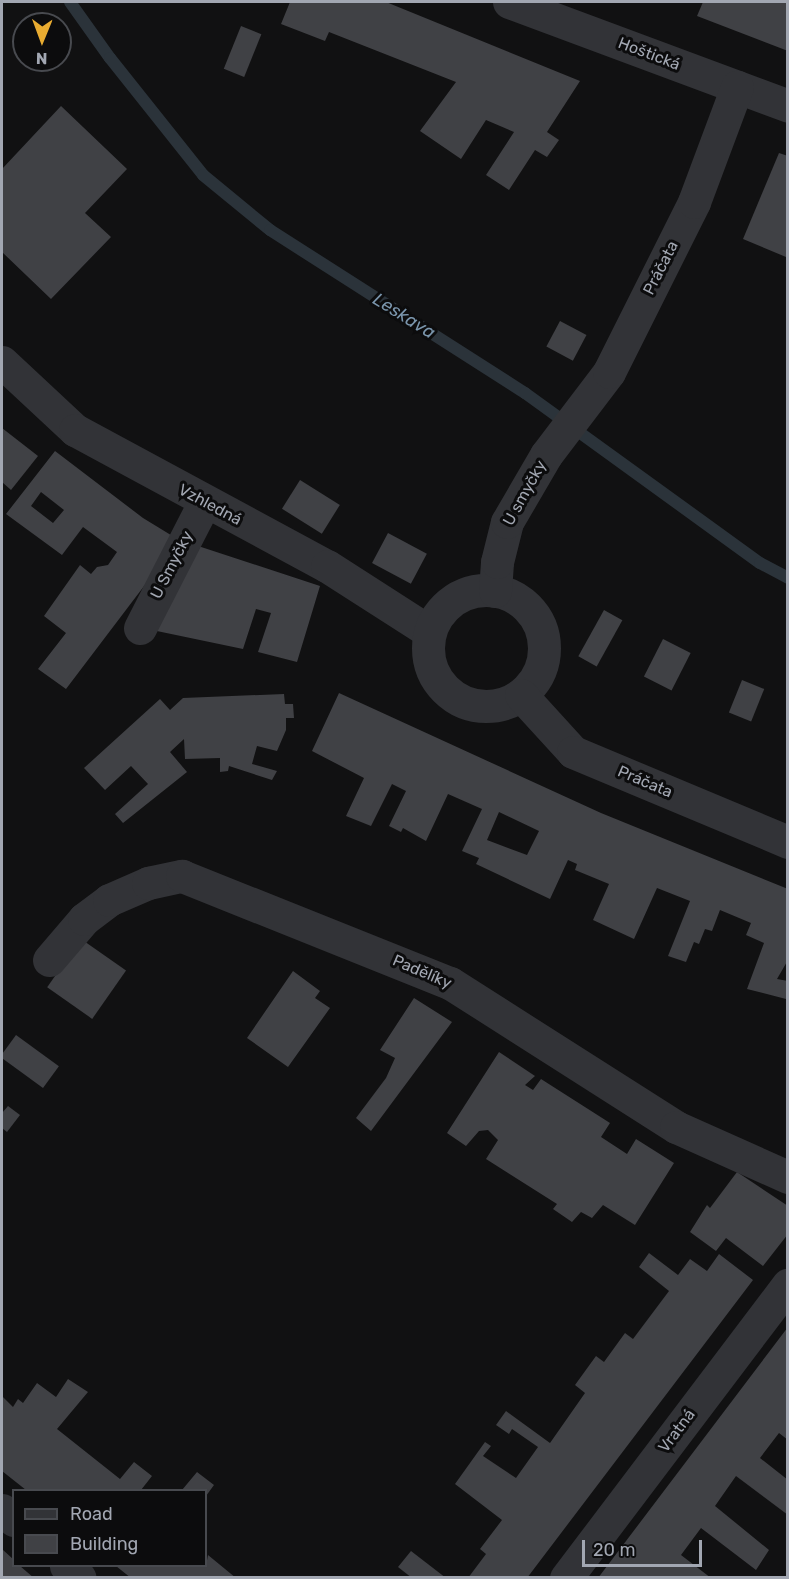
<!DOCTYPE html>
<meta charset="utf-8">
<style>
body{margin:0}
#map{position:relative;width:789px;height:1579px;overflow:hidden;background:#111112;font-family:Rubik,sans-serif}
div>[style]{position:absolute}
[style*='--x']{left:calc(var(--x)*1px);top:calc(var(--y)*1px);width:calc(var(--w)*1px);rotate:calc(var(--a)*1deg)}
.stream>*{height:12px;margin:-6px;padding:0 6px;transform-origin:6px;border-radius:6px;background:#2b333a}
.building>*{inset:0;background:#404145;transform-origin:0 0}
.minor>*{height:33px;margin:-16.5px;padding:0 16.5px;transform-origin:16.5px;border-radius:16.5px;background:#323337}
.minor>.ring{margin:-16.5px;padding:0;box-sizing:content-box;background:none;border:33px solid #323337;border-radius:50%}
span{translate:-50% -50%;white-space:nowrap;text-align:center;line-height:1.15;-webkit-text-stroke:6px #0c0c0d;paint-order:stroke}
.street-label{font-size:16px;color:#a2a7b2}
.water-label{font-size:18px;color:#7a95ac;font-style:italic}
.frame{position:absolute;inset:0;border:3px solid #a2a7b2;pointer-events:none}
.legend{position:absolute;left:12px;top:1489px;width:195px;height:78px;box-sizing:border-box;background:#0c0c0d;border:2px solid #484a4f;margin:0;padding:8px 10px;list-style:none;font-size:18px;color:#a2a7b2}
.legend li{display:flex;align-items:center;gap:12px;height:30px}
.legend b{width:30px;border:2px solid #484a4f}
.north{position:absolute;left:12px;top:12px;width:60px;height:60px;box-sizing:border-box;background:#0c0c0d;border:2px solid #484a4f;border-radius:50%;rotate:181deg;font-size:16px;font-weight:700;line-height:24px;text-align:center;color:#a2a7b2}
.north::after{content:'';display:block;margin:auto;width:21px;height:27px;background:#e9ac31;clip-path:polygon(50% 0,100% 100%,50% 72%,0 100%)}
.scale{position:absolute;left:582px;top:1540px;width:120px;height:27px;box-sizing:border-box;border:3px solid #a2a7b2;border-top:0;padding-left:8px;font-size:18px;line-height:21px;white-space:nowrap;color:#a2a7b2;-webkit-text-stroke:4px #0c0c0d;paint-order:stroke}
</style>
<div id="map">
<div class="stream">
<i style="--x:70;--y:2;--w:69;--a:54.5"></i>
<i style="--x:110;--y:58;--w:149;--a:51.5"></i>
<i style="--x:203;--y:175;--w:87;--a:39.4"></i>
<i style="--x:270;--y:230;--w:303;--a:32.6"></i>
<i style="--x:525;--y:393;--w:290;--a:35.9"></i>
<i style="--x:760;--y:563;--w:32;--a:28"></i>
</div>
<div class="building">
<i style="clip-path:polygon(290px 2px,386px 2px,580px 81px,547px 132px,559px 140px,547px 157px,535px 150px,509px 190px,486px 175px,514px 132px,486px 120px,461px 159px,420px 131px,456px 82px,329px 32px,325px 41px,281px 24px)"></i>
<i style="clip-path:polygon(703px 2px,788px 2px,788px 51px,697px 16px)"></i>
<i style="left:241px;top:26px;width:22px;height:46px;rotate:22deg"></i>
<i style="clip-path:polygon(61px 106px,127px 169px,85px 213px,111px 237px,51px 299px,2px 252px,2px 169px)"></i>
<i style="clip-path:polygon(779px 153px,788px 156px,786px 257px,743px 239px)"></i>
<i style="left:560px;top:321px;width:30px;height:29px;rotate:28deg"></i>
<i style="clip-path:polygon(2px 428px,38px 456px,11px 490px,2px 482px)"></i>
<i style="clip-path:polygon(evenodd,55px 451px,143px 518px,179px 540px,66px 689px,38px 669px,66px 633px,44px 616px,80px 565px,91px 574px,97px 567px,108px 565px,117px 552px,83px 527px,62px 555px,6px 514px,55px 451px,41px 492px,64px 510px,53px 523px,31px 506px,41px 492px)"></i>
<i style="left:300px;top:480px;width:47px;height:34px;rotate:32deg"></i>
<i style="left:388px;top:533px;width:44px;height:34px;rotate:28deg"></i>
<i style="clip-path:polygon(189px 543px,320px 586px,297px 662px,258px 652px,271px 613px,256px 609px,243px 649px,152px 630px)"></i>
<i style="left:604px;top:610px;width:21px;height:53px;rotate:29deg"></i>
<i style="left:663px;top:639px;width:31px;height:42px;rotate:27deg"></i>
<i style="left:742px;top:680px;width:24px;height:35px;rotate:22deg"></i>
<i style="clip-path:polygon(evenodd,339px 693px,601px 813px,788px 889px,788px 960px,777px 979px,788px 981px,786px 999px,747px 989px,764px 943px,746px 935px,751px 923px,720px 910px,712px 931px,705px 929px,699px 944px,694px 942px,686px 962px,668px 956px,690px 901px,657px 888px,634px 939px,593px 920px,609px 884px,575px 870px,577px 864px,568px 860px,550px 899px,476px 864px,479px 858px,462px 851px,482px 809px,448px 794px,426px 841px,403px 828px,401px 832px,389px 826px,406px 791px,392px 784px,371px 826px,346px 816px,364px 778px,312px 751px,339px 693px,499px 812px,539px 831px,527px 855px,487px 840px,499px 812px)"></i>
<i style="clip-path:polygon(284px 694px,285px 704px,293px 704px,294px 718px,286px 718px,286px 730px,277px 751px,257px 746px,252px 764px,277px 771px,272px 780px,229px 766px,228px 771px,220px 772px,220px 758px,185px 759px,184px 739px,170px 752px,187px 772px,123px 823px,115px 814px,148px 784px,131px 766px,105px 790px,84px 768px,160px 699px,170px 710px,183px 698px)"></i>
<i style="left:81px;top:939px;width:55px;height:59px;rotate:35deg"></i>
<i style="clip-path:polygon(293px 971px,320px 991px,315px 998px,330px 1008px,288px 1067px,247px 1038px)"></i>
<i style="clip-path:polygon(414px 998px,452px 1022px,371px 1131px,356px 1118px,386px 1078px,395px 1058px,380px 1050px)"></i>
<i style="left:16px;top:1035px;width:53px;height:27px;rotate:36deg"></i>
<i style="clip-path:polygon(499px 1052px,535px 1076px,525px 1085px,533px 1090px,541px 1079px,610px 1123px,601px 1137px,627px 1154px,636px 1139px,674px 1163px,635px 1225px,603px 1205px,592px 1218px,581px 1212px,572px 1222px,553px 1209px,557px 1204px,486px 1159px,498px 1140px,488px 1130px,479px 1131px,466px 1146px,447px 1133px)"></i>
<i style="clip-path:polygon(8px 1106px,20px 1115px,7px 1132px,2px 1128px,2px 1113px)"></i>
<i style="clip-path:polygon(737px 1172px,788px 1206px,788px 1234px,763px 1266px,726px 1238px,716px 1251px,690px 1232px,707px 1205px,710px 1208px)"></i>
<i style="clip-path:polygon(649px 1253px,678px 1275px,690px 1259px,707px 1271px,719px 1254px,753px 1280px,527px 1578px,468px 1578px,486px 1554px,480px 1549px,502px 1520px,455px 1484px,485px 1442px,491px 1446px,483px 1456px,516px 1478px,538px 1447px,512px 1429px,509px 1434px,496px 1425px,506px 1411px,550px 1443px,585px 1393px,575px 1385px,596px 1356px,604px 1362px,625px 1333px,633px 1339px,669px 1291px,639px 1267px)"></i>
<i style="clip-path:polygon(788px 1327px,788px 1440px,779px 1433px,760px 1458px,788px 1480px,788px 1515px,736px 1476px,715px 1506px,769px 1550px,756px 1570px,701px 1528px,681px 1555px,711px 1578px,598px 1578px)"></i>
<i style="clip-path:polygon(68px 1379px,88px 1392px,57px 1429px,120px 1479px,134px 1462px,152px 1476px,141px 1490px,26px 1490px,2px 1471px,2px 1396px,13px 1407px,18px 1399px,23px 1403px,37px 1383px,56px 1397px)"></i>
<i style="clip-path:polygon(197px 1472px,214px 1485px,206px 1496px,206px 1490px,182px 1490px)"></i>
<i style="clip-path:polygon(2px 1549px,14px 1560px,14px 1566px,20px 1566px,34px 1578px,2px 1578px)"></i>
<i style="clip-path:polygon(411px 1551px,446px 1578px,412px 1578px,398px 1567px)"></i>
<i style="clip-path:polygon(208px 1555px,236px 1578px,131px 1578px,116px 1566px,206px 1566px)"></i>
</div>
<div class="minor">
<i style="--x:509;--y:2;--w:298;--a:20.4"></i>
<i style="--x:2;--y:362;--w:100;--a:43"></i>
<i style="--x:75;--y:430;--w:286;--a:28.4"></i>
<i style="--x:327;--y:566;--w:122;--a:32.7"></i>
<i class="ring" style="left:428px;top:590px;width:83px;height:83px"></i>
<i style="--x:495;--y:591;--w:29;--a:-86"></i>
<i style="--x:497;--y:562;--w:41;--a:-76"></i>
<i style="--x:507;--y:522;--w:78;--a:-59.8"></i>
<i style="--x:546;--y:455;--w:104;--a:-52.8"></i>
<i style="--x:609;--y:372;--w:190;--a:-63.4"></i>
<i style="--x:694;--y:202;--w:123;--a:-69.5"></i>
<i style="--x:140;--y:628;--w:140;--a:-62.9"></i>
<i style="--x:521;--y:695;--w:77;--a:47.6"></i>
<i style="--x:573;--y:752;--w:233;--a:22.7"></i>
<i style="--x:49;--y:960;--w:54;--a:-49.5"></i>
<i style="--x:84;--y:919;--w:31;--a:-37"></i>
<i style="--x:109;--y:900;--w:43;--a:-23.6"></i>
<i style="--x:148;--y:883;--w:35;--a:-12"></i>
<i style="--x:182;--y:876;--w:289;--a:21.8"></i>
<i style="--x:450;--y:983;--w:268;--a:32.5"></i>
<i style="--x:676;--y:1127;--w:123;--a:24.1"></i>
<i style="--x:2;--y:1510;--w:16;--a:40"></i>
<i style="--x:66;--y:1566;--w:18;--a:41"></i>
<i style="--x:566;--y:1578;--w:368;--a:-52.9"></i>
</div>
<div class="street-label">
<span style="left:649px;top:54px;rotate:21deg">Hoštická</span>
<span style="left:661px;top:268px;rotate:-63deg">Práčata</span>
<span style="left:525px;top:493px;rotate:-61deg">U smyčky</span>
<span style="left:210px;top:505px;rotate:28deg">Vzhledná</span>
<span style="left:172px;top:565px;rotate:-63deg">U Smyčky</span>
<span style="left:645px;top:782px;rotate:23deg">Práčata</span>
<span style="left:422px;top:972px;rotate:23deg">Padělíky</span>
<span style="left:677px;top:1431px;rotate:-53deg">Vratná</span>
</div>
<div class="water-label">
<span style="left:404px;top:316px;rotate:32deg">Leskava</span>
</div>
<div class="frame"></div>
<ul class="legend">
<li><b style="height:8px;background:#323337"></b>Road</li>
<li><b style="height:16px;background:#404145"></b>Building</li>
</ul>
<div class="north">N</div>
<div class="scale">20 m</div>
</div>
